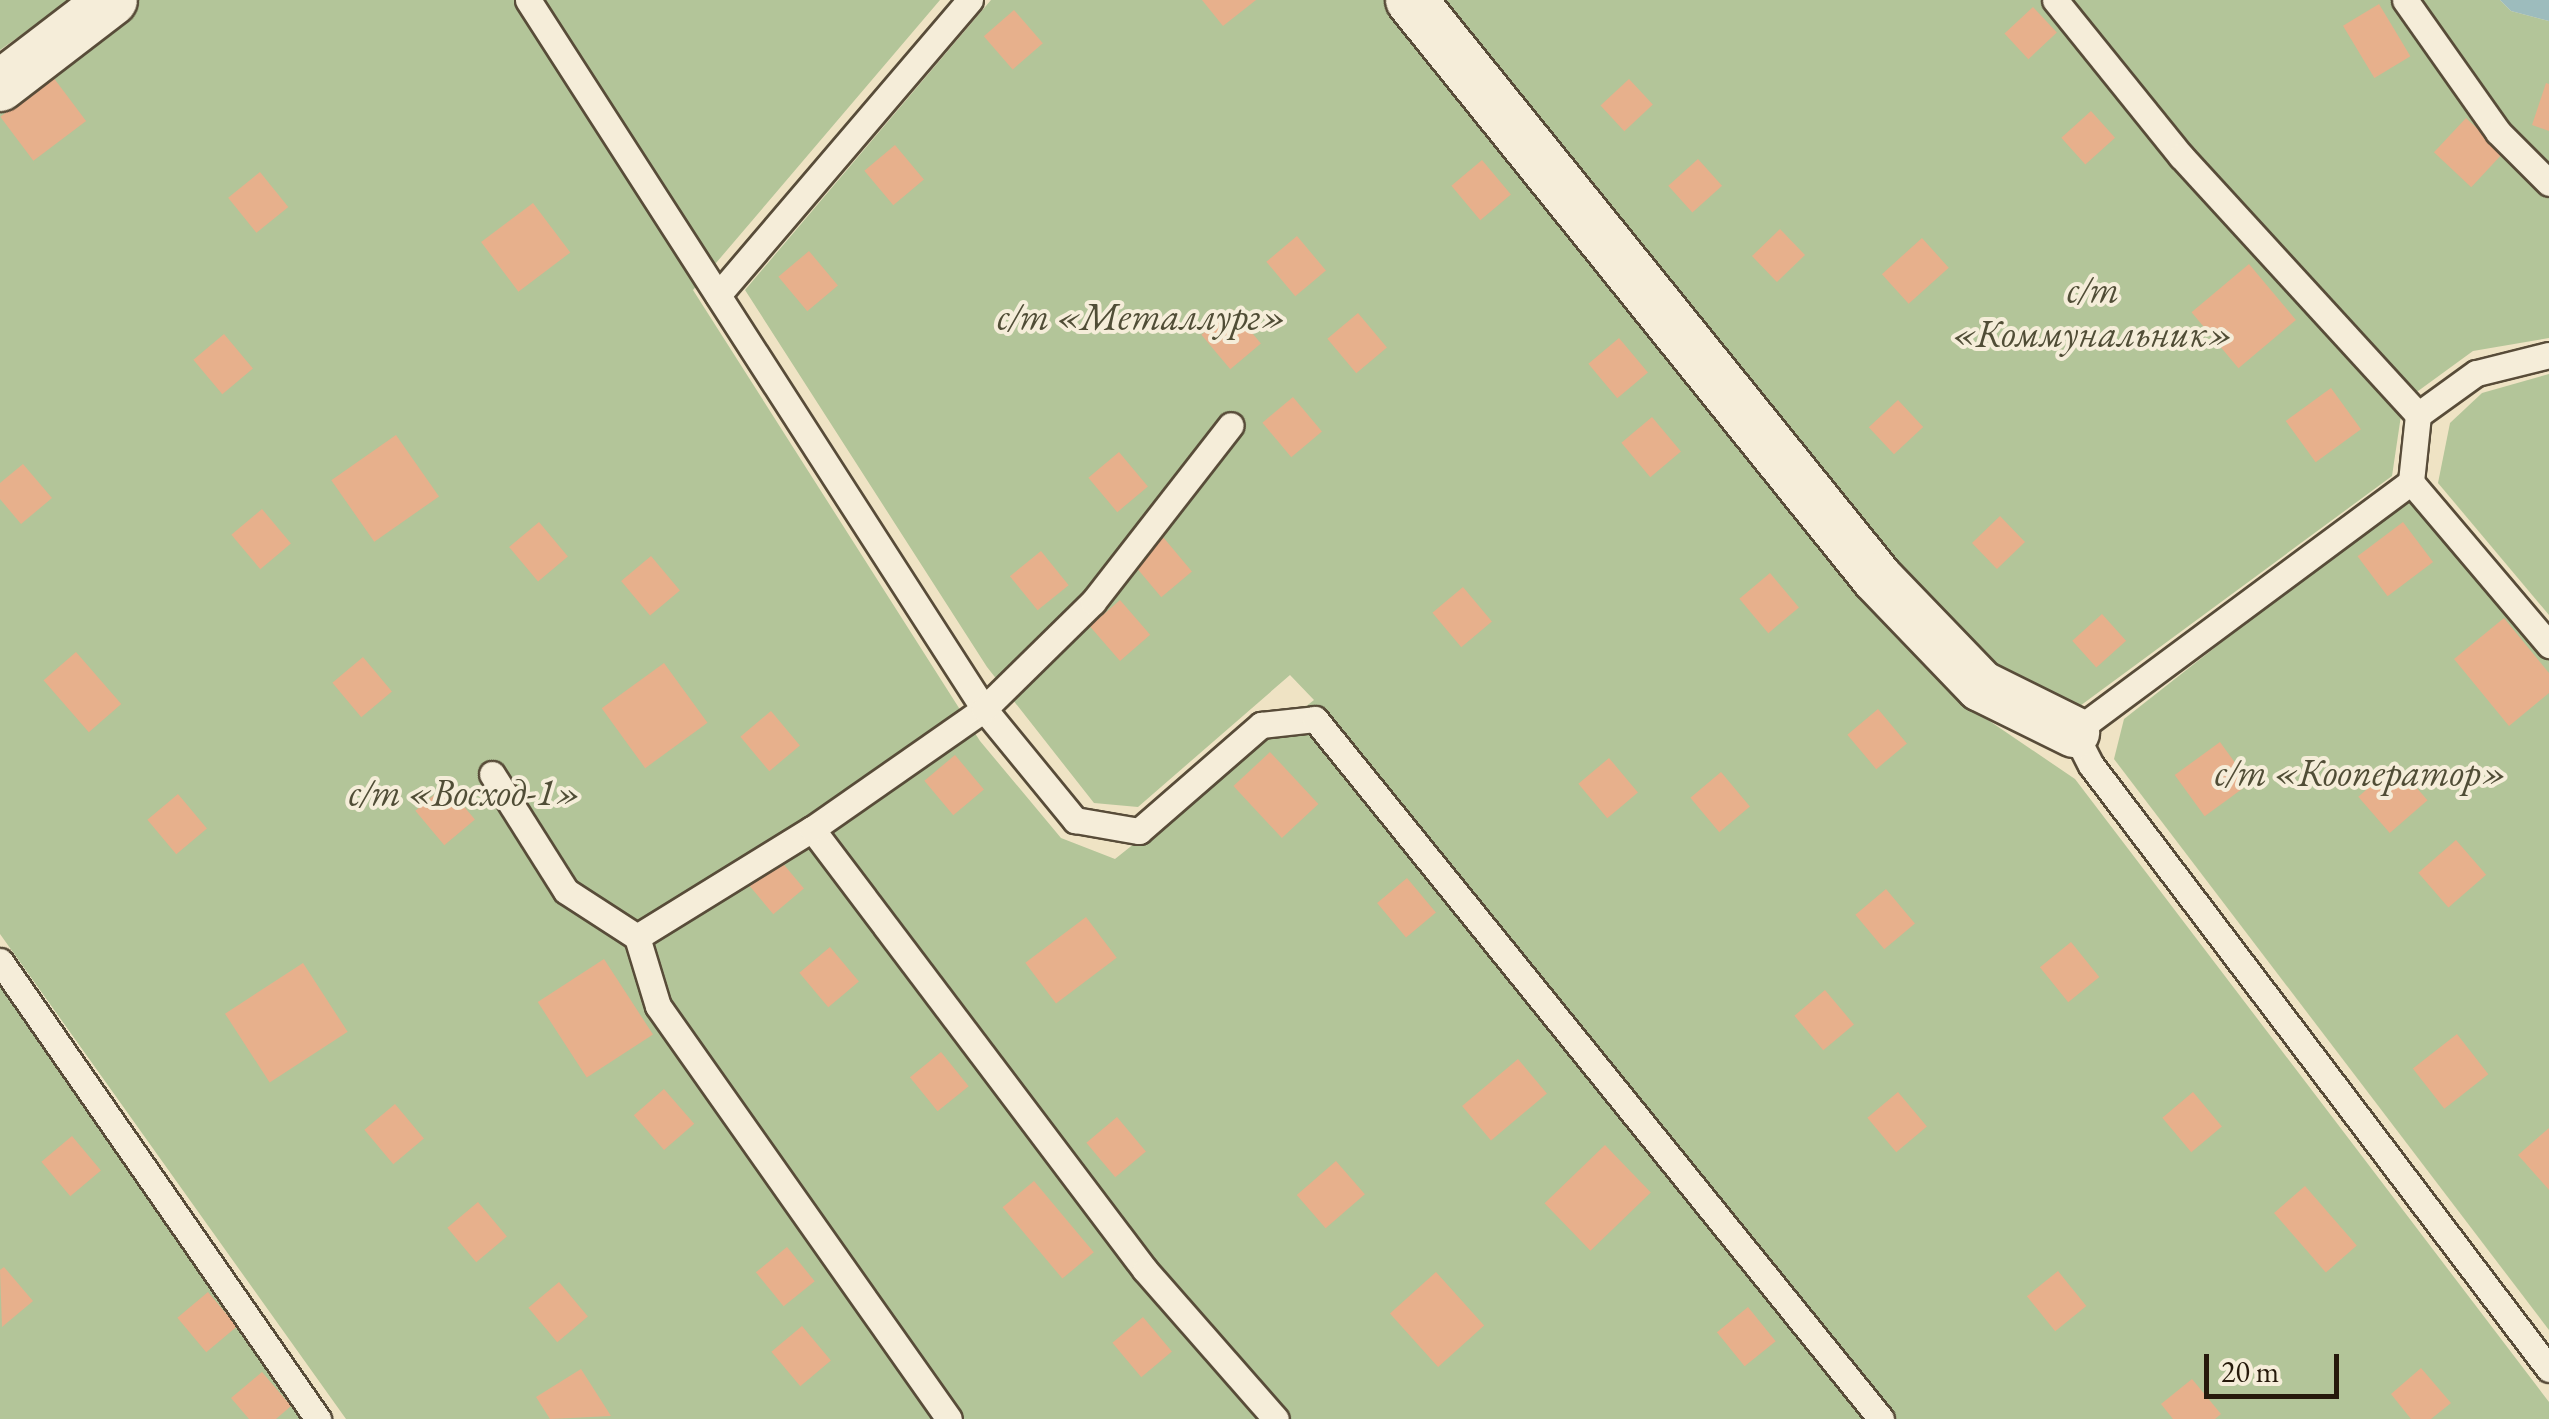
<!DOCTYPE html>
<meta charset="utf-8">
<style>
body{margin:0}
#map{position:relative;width:2549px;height:1419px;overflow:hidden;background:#efe3c4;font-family:"EB Garamond",serif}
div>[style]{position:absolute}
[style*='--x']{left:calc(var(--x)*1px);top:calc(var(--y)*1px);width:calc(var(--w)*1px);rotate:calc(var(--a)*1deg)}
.green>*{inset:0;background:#b3c599}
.water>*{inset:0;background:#9dbcbd}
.building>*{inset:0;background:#e7b08c;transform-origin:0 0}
.roads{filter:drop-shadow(2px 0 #584c39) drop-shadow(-2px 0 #584c39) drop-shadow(0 2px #584c39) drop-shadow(0 -2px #584c39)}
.service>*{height:25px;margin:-12.5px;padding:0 12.5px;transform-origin:12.5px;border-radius:12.5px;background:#f5edd9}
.minor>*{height:50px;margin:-25px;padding:0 25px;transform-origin:25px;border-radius:25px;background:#f5edd9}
span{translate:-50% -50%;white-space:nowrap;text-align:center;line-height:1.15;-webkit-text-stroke:8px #f5edd9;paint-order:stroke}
.park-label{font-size:38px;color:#504d36;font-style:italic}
.scale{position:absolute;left:2204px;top:1354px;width:135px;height:45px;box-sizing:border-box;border:5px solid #26190b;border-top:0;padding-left:12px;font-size:30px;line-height:35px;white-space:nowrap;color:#26190b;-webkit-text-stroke:8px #f5edd9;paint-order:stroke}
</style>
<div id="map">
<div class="green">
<i style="clip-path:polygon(0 0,70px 0,0 50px)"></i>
<i style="clip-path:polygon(135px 0,940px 0,693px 290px,980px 741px,1061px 838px,1115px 859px,1314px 700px,1290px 675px,1138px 807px,1094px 803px,987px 667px,745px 290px,991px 0,1387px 0,1617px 291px,1966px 705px,2075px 779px,2549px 1402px,2549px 1419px,346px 1419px,0 934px,0 103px)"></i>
<i style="clip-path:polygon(1440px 0,2500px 0,2511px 11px,2549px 21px,2549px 338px,2473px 351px,2403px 402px,2392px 476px,2069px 714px,1988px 675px)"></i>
<i style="clip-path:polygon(2549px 374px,2549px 615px,2438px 483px,2450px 423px,2482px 393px)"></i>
<i style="clip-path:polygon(2409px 495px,2549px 659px,2549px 1330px,2114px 759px,2124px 719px)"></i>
<i style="clip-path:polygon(0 987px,306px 1419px,0 1419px)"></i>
</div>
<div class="water">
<i style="clip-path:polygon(2500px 0,2549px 0,2549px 21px,2511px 11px)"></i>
</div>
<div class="building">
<i style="clip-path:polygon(1202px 0,1256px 0,1223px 26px)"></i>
<i style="left:2379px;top:4px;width:61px;height:42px;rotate:59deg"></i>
<i style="left:2033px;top:7px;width:35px;height:39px;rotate:47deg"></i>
<i style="left:1014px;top:10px;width:44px;height:40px;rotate:49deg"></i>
<i style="left:53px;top:77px;width:55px;height:66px;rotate:53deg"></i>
<i style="left:1629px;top:79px;width:35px;height:39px;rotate:47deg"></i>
<i style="clip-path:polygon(2546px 83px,2549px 84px,2549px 131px,2532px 125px)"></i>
<i style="left:2091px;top:111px;width:36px;height:40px;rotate:48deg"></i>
<i style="left:2466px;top:118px;width:51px;height:47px;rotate:43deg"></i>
<i style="left:895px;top:145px;width:45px;height:40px;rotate:50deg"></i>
<i style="left:1698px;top:159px;width:36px;height:40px;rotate:48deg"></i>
<i style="left:1482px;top:160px;width:45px;height:40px;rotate:50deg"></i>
<i style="left:260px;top:172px;width:45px;height:41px;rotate:51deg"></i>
<i style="left:533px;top:203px;width:62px;height:65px;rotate:53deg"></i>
<i style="left:1780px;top:229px;width:36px;height:39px;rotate:46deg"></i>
<i style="left:1297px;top:236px;width:45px;height:40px;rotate:50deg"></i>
<i style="left:1922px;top:238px;width:40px;height:54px;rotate:48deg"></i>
<i style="left:809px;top:251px;width:45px;height:40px;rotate:50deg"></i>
<i style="left:2249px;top:264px;width:73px;height:75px;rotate:50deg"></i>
<i style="left:1232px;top:309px;width:45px;height:40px;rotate:50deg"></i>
<i style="left:1358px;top:313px;width:45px;height:40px;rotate:50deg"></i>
<i style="left:224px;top:334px;width:45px;height:40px;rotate:50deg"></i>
<i style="left:1619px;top:338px;width:45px;height:40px;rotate:50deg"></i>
<i style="left:2331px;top:388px;width:51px;height:56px;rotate:54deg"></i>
<i style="left:1293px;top:397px;width:45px;height:40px;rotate:50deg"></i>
<i style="left:1898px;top:400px;width:37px;height:40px;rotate:47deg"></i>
<i style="left:1652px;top:417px;width:45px;height:40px;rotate:50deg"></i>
<i style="left:396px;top:435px;width:75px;height:79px;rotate:55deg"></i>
<i style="left:1119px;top:452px;width:45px;height:40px;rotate:50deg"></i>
<i style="clip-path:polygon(23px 464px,52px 498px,21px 524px,0 499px,0 483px)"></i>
<i style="left:262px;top:509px;width:45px;height:40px;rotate:50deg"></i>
<i style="left:2000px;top:516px;width:36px;height:39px;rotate:46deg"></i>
<i style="left:539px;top:522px;width:45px;height:39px;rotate:50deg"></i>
<i style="left:2403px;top:522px;width:50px;height:57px;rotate:53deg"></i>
<i style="left:1163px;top:537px;width:45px;height:40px;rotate:50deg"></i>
<i style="left:1041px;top:551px;width:44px;height:40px;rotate:51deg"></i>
<i style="left:651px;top:556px;width:45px;height:39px;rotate:50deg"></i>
<i style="left:1770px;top:573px;width:45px;height:40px;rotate:50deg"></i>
<i style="left:1463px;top:587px;width:45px;height:40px;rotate:50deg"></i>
<i style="left:1120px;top:600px;width:46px;height:40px;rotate:49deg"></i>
<i style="left:2102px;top:614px;width:36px;height:40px;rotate:48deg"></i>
<i style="clip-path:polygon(2504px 618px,2549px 673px,2549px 693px,2509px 726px,2454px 659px)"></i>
<i style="left:76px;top:652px;width:69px;height:43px;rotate:49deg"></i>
<i style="left:363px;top:657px;width:45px;height:40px;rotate:50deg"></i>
<i style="left:664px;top:663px;width:74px;height:77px;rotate:54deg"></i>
<i style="left:1878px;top:709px;width:45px;height:40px;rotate:50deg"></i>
<i style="left:771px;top:711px;width:45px;height:40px;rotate:50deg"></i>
<i style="left:2220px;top:742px;width:51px;height:56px;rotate:54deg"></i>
<i style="left:1270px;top:752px;width:71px;height:50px;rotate:47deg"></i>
<i style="left:955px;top:755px;width:45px;height:40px;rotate:50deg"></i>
<i style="left:1609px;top:758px;width:45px;height:40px;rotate:50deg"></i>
<i style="left:2396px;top:764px;width:48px;height:50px;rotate:49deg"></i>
<i style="left:1721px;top:772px;width:45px;height:40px;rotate:50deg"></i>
<i style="left:446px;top:785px;width:45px;height:40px;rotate:50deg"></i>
<i style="left:178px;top:794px;width:45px;height:40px;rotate:50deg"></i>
<i style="left:2456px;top:840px;width:46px;height:50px;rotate:49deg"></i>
<i style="left:775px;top:854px;width:45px;height:40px;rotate:50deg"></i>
<i style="left:1407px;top:878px;width:45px;height:39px;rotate:50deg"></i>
<i style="left:1886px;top:889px;width:45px;height:40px;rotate:50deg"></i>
<i style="left:1086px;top:917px;width:51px;height:76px;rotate:53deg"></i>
<i style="left:2071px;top:942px;width:45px;height:40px;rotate:51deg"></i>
<i style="left:830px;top:947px;width:45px;height:40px;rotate:50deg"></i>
<i style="left:604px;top:959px;width:90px;height:79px;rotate:57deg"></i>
<i style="left:303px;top:963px;width:82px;height:93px;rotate:57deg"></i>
<i style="left:1825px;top:990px;width:45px;height:40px;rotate:50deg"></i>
<i style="left:2457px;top:1034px;width:51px;height:56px;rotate:52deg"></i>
<i style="left:941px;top:1052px;width:44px;height:40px;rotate:51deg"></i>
<i style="left:1518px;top:1059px;width:45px;height:73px;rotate:50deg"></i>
<i style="left:664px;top:1089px;width:46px;height:40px;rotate:49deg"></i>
<i style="left:1898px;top:1092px;width:45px;height:40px;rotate:50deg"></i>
<i style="left:2193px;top:1092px;width:45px;height:40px;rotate:50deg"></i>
<i style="left:395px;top:1104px;width:45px;height:40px;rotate:50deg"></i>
<i style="left:1117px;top:1117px;width:45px;height:40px;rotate:50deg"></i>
<i style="clip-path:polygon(2549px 1128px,2549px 1190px,2518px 1155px)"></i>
<i style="left:72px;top:1136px;width:45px;height:40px;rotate:50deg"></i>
<i style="left:1605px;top:1145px;width:66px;height:84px;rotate:46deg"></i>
<i style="left:1336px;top:1161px;width:44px;height:52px;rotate:49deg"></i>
<i style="left:1034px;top:1181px;width:93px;height:41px;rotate:50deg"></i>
<i style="left:2305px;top:1186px;width:79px;height:41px;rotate:49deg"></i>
<i style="left:478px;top:1202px;width:45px;height:40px;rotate:50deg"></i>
<i style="left:787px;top:1247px;width:44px;height:40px;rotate:51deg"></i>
<i style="clip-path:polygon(4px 1267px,33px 1301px,2px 1327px,0 1270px)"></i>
<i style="left:2058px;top:1271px;width:45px;height:40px;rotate:51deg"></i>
<i style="left:1436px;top:1272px;width:72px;height:62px;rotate:48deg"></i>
<i style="left:559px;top:1282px;width:45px;height:40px;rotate:50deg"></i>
<i style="left:208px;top:1292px;width:45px;height:40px;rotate:50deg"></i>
<i style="left:1748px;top:1307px;width:44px;height:40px;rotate:51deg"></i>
<i style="left:1143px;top:1317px;width:45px;height:40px;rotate:50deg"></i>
<i style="left:802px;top:1326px;width:45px;height:40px;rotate:50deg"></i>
<i style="clip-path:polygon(2421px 1368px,2451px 1403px,2431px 1419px,2411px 1419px,2391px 1394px)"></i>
<i style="clip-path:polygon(581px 1369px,611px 1416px,550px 1419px,536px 1397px)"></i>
<i style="clip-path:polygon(262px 1372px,291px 1406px,276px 1419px,249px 1419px,231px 1398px)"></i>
<i style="clip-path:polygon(2192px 1379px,2221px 1414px,2215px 1419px,2173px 1419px,2161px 1404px)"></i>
</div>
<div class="roads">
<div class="service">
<i style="--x:528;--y:0;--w:843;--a:57.25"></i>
<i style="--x:984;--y:709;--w:144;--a:50.7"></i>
<i style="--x:1075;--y:820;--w:65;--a:9.8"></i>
<i style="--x:1139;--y:831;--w:162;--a:-41"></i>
<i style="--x:1261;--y:725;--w:54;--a:-6.3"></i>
<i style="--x:1315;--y:719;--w:900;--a:51.04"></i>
<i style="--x:2055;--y:0;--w:201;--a:51.1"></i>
<i style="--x:2181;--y:156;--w:351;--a:47.5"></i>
<i style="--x:2405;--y:0;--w:161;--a:54.8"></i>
<i style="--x:2498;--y:132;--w:72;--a:45"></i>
<i style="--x:718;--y:295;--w:388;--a:-49.5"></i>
<i style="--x:2549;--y:355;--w:75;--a:166.1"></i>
<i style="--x:2476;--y:373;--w:72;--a:144.1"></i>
<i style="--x:2418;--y:415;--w:67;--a:96"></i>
<i style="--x:2411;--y:482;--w:420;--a:143.4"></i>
<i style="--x:2074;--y:732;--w:37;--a:63"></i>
<i style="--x:2091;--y:765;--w:758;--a:52.83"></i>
<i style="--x:2411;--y:482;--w:214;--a:49.7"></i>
<i style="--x:492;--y:774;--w:138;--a:57.7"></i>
<i style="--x:566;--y:891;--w:85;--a:32.9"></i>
<i style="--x:637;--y:937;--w:72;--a:73.1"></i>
<i style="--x:658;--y:1006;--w:505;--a:54.83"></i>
<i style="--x:812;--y:829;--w:553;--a:52.94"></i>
<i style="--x:1145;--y:1270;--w:198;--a:48.7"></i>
<i style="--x:637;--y:937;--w:206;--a:-31.7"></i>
<i style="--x:812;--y:829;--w:210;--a:-34.9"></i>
<i style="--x:984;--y:709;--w:153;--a:-44.5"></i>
<i style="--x:1093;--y:602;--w:224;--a:-52.1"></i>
<i style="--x:0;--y:961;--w:558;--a:55.23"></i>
</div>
<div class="minor">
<i style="--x:1411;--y:0;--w:742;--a:51.12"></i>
<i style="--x:1877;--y:578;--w:150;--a:46.1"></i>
<i style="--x:1981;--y:686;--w:104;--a:26.3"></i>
<i style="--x:0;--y:86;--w:141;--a:-37.5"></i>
</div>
</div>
<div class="park-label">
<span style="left:2093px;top:311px">с/т<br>«Коммунальник»</span>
<span style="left:1142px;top:316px">с/т «Металлург»</span>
<span style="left:2361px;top:772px">с/т «Кооператор»</span>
<span style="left:465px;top:792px">с/т «Восход-1»</span>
</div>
<div class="scale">20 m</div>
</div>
